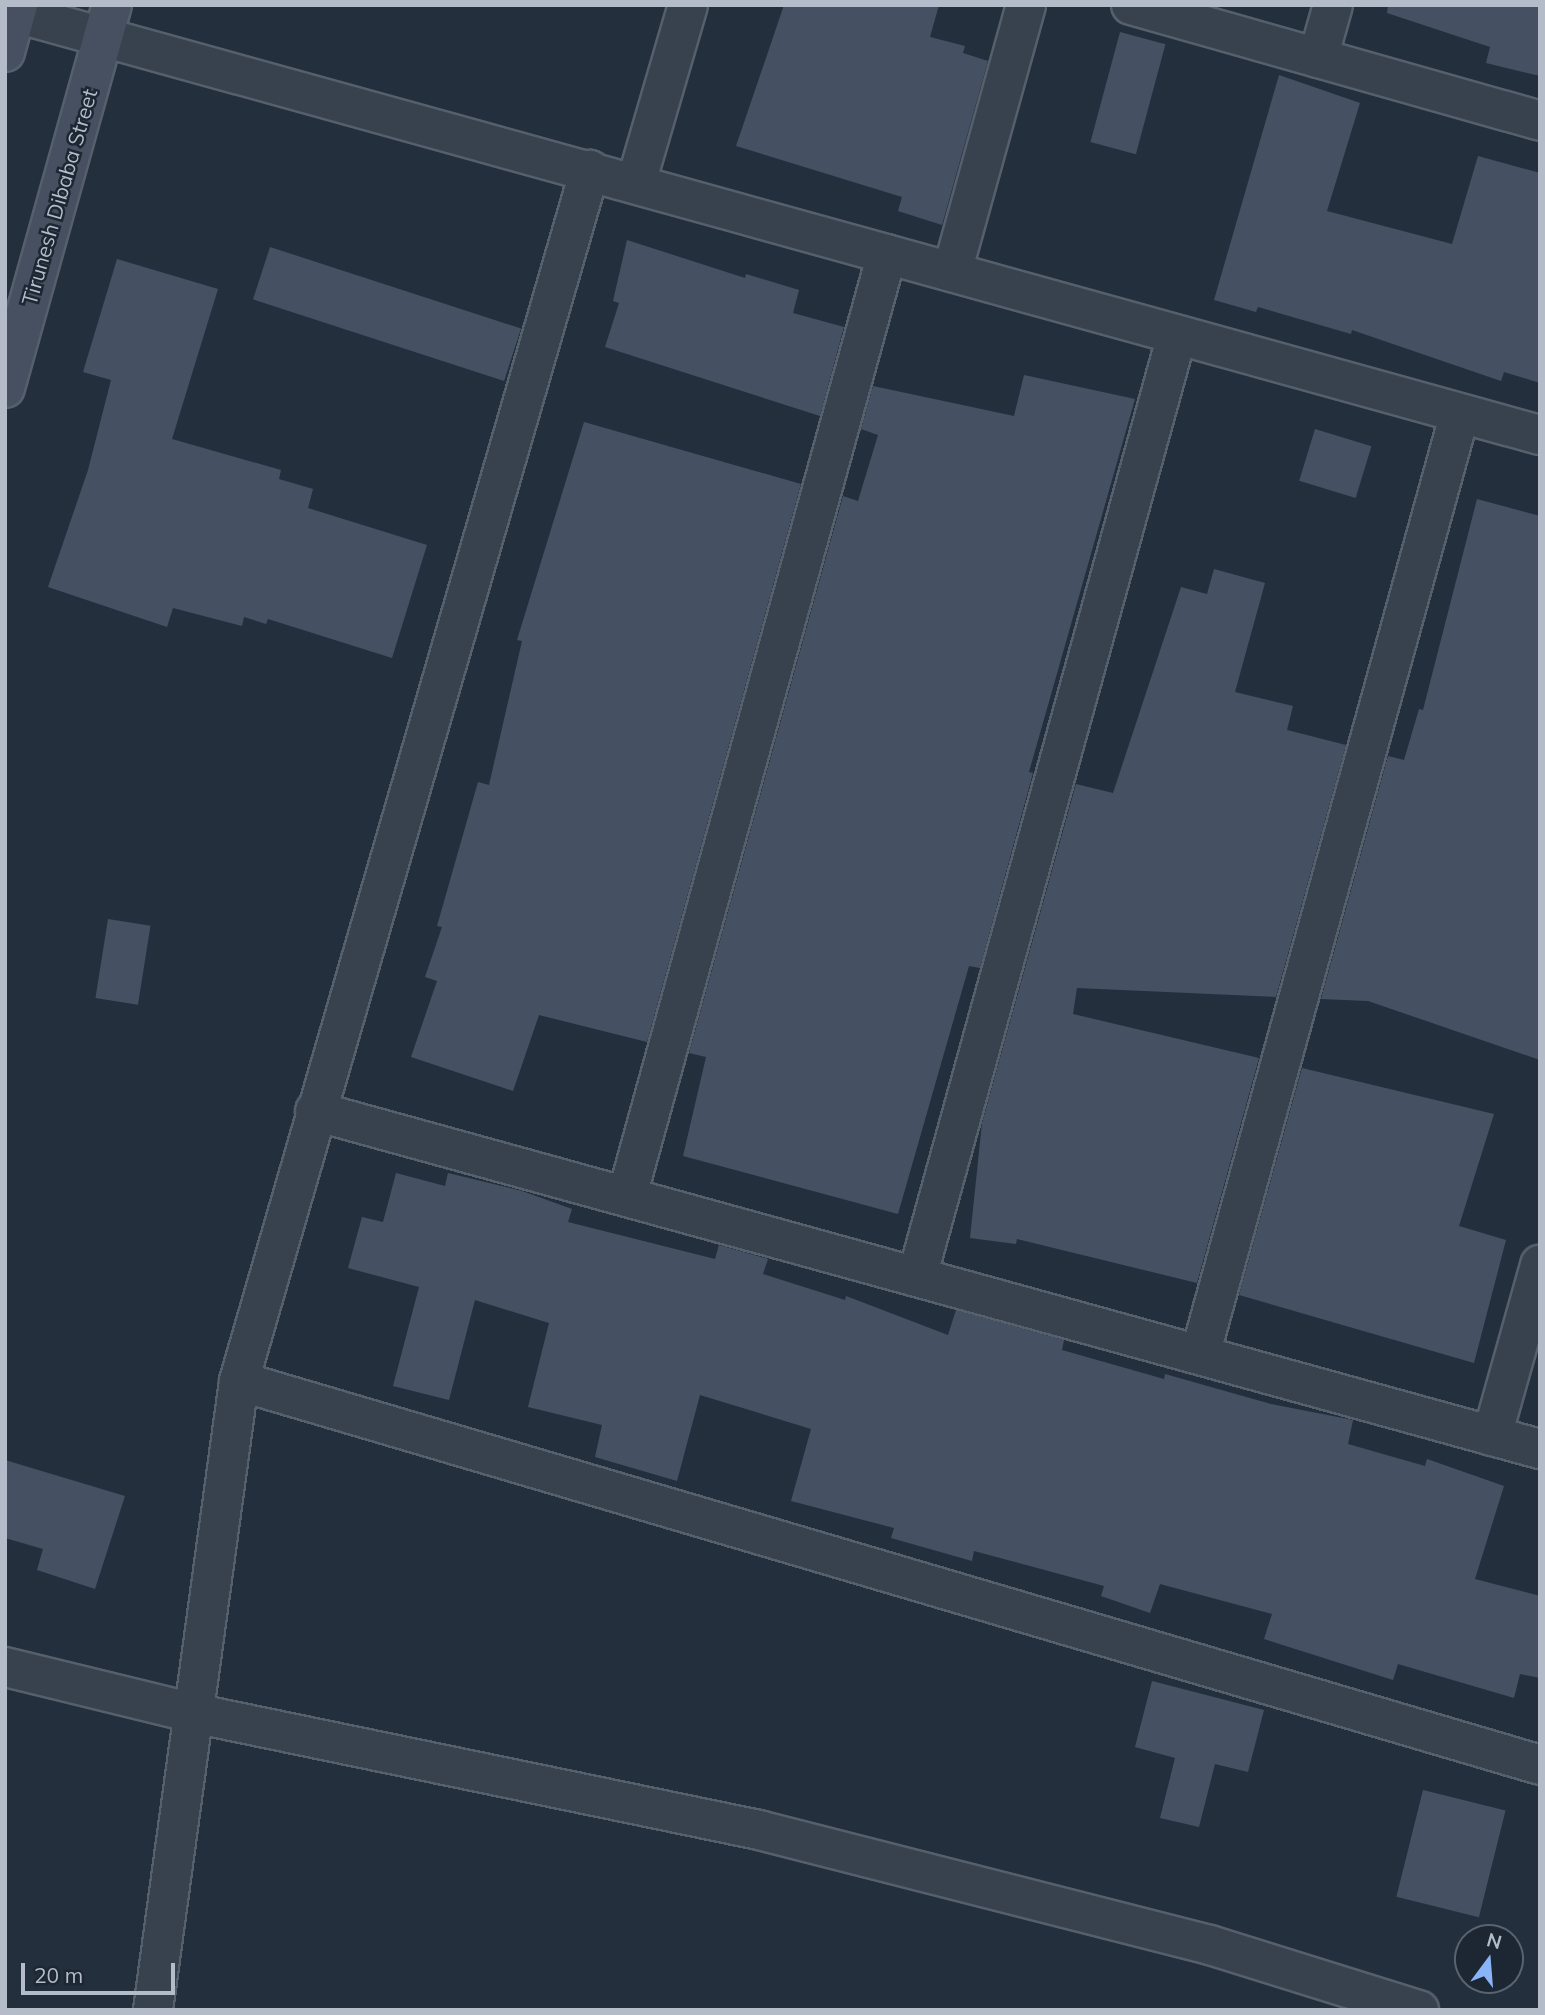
<!DOCTYPE html>
<style>
body{margin:0}
#map{position:relative;width:1545px;height:2015px;overflow:hidden;background:#242f3e;font-family:Mulish,sans-serif}
div>[style]{position:absolute}
[style*='--x']{left:calc(var(--x)*1px);top:calc(var(--y)*1px);width:calc(var(--w)*1px);rotate:calc(var(--a)*1deg)}
.building>*{inset:0;background:#455162;transform-origin:0 0}
.roads{filter:drop-shadow(2px 0 #565f6c) drop-shadow(-2px 0 #565f6c) drop-shadow(0 2px #565f6c) drop-shadow(0 -2px #565f6c)}
.street>*{height:38px;margin:-19px;padding:0 19px;transform-origin:19px;border-radius:19px;background:#38414e}
.secondary>*{height:38px;margin:-19px;padding:0 19px;transform-origin:19px;border-radius:19px;background:#465061}
span{translate:-50% -50%;white-space:nowrap;text-align:center;line-height:1.15;-webkit-text-stroke:5px #1d2633;paint-order:stroke}
.street-label{font-size:21px;color:#b4bcc9}
.frame{position:absolute;inset:0;border:7px solid #b4bcc9;pointer-events:none}
.north{position:absolute;left:1454px;top:1924px;width:70px;height:70px;box-sizing:border-box;background:#1d2633;border:2px solid #59626f;border-radius:50%;rotate:16deg;font-size:19px;font-weight:700;line-height:28px;text-align:center;color:#b4bcc9}
.north::after{content:'';display:block;margin:auto;width:24px;height:32px;background:#8ab4f8;clip-path:polygon(50% 0,100% 100%,50% 72%,0 100%)}
.scale{position:absolute;left:21px;top:1963px;width:154px;height:32px;box-sizing:border-box;border:4px solid #b4bcc9;border-top:0;padding-left:9px;font-size:21px;line-height:24px;white-space:nowrap;color:#b4bcc9;-webkit-text-stroke:5px #1d2633;paint-order:stroke}
</style>
<div id="map">
<div class="building">
<i style="clip-path:polygon(784px 5px,939px 5px,930px 37px,965px 46px,963px 53px,988px 61px,942px 225px,898px 211px,902px 197px,736px 146px)"></i>
<i style="clip-path:polygon(1388px 5px,1540px 5px,1540px 76px,1486px 63px,1490px 47px,1387px 13px)"></i>
<i style="left:1120px;top:32px;width:47px;height:114px;rotate:15deg"></i>
<i style="clip-path:polygon(1279px 75px,1360px 103px,1327px 211px,1452px 244px,1478px 156px,1540px 173px,1540px 383px,1504px 372px,1501px 381px,1352px 330px,1351px 334px,1258px 307px,1256px 312px,1214px 300px)"></i>
<i style="clip-path:polygon(627px 240px,745px 278px,746px 274px,799px 290px,793px 313px,844px 327px,820px 416px,605px 347px,619px 303px,613px 301px)"></i>
<i style="left:270px;top:247px;width:264px;height:55px;rotate:18deg"></i>
<i style="clip-path:polygon(117px 259px,218px 289px,172px 439px,281px 470px,279px 479px,313px 489px,308px 508px,427px 545px,392px 658px,268px 619px,266px 624px,244px 617px,242px 626px,173px 608px,167px 627px,48px 587px,88px 470px,111px 380px,83px 372px)"></i>
<i style="clip-path:polygon(1024px 375px,1135px 399px,1029px 772px,1033px 773px,980px 968px,969px 966px,898px 1214px,683px 1156px,706px 1057px,689px 1053px,843px 496px,858px 501px,878px 435px,861px 429px,873px 386px,1014px 416px)"></i>
<i style="clip-path:polygon(584px 422px,801px 484px,647px 1042px,539px 1015px,513px 1091px,411px 1057px,437px 981px,425px 977px,442px 927px,437px 926px,478px 782px,489px 785px,522px 641px,517px 640px)"></i>
<i style="left:1315px;top:429px;width:59px;height:54px;rotate:17deg"></i>
<i style="clip-path:polygon(1477px 499px,1540px 516px,1540px 1060px,1368px 1001px,1321px 999px,1388px 756px,1404px 760px,1419px 709px,1423px 710px)"></i>
<i style="clip-path:polygon(1214px 569px,1265px 583px,1235px 692px,1293px 706px,1287px 730px,1346px 745px,1276px 997px,1077px 988px,1073px 1014px,1259px 1058px,1197px 1283px,1017px 1239px,1016px 1244px,970px 1238px,982px 1123px,1076px 784px,1113px 793px,1181px 587px,1207px 594px)"></i>
<i style="left:108px;top:919px;width:43px;height:80px;rotate:9deg"></i>
<i style="clip-path:polygon(1302px 1068px,1494px 1114px,1459px 1226px,1506px 1240px,1474px 1363px,1239px 1295px)"></i>
<i style="clip-path:polygon(396px 1173px,445px 1186px,448px 1173px,522px 1191px,572px 1209px,568px 1222px,715px 1259px,719px 1245px,768px 1259px,763px 1274px,845px 1300px,846px 1296px,948px 1335px,956px 1310px,1064px 1340px,1062px 1350px,1164px 1379px,1165px 1374px,1271px 1404px,1353px 1420px,1348px 1444px,1425px 1466px,1427px 1459px,1504px 1486px,1475px 1579px,1540px 1596px,1540px 1678px,1520px 1674px,1514px 1698px,1398px 1664px,1393px 1680px,1264px 1639px,1272px 1614px,1160px 1584px,1150px 1613px,1101px 1596px,1104px 1586px,974px 1551px,972px 1561px,891px 1538px,894px 1528px,791px 1501px,811px 1429px,700px 1395px,677px 1481px,595px 1457px,602px 1425px,528px 1407px,549px 1323px,475px 1300px,449px 1400px,393px 1386px,419px 1287px,348px 1268px,362px 1217px,383px 1222px)"></i>
<i style="clip-path:polygon(5px 1460px,125px 1496px,95px 1589px,37px 1570px,43px 1549px,5px 1538px)"></i>
<i style="clip-path:polygon(1152px 1681px,1264px 1710px,1248px 1772px,1215px 1764px,1199px 1827px,1160px 1818px,1175px 1758px,1135px 1747px)"></i>
<i style="left:1423px;top:1790px;width:85px;height:110px;rotate:14deg"></i>
</div>
<div class="roads">
<div class="street">
<i style="--x:1131;--y:5;--w:425;--a:15.8"></i>
<i style="--x:16;--y:13;--w:1581;--a:15.48"></i>
<i style="--x:1318;--y:58;--w:55;--a:-74.2"></i>
<i style="--x:636;--y:183;--w:185;--a:-73.7"></i>
<i style="--x:952;--y:272;--w:277;--a:-74.5"></i>
<i style="--x:315;--y:1111;--w:1271;--a:15.43"></i>
<i style="--x:627;--y:1196;--w:977;--a:-74.57"></i>
<i style="--x:917;--y:1277;--w:977;--a:-74.57"></i>
<i style="--x:1200;--y:1355;--w:977;--a:-74.57"></i>
<i style="--x:239;--y:1381;--w:1356;--a:16.44"></i>
<i style="--x:1492;--y:1436;--w:178;--a:-74.3"></i>
<i style="--x:5;--y:1667;--w:194;--a:13.7"></i>
<i style="--x:193;--y:1713;--w:578;--a:11.68"></i>
<i style="--x:759;--y:1830;--w:465;--a:14.3"></i>
<i style="--x:1210;--y:1945;--w:219;--a:17.3"></i>
<i style="--x:153;--y:2010;--w:635;--a:-82.21"></i>
<i style="--x:239;--y:1381;--w:1261;--a:-73.84"></i>
</div>
<div class="secondary">
<i style="--x:5;--y:52;--w:49;--a:-74.5"></i>
<i style="--x:5;--y:388;--w:398;--a:-74.4"></i>
</div>
</div>
<div class="street-label">
<span style="left:59px;top:197px;rotate:-74deg">Tirunesh Dibaba Street</span>
</div>
<div class="frame"></div>
<div class="north">N</div>
<div class="scale">20 m</div>
</div>
